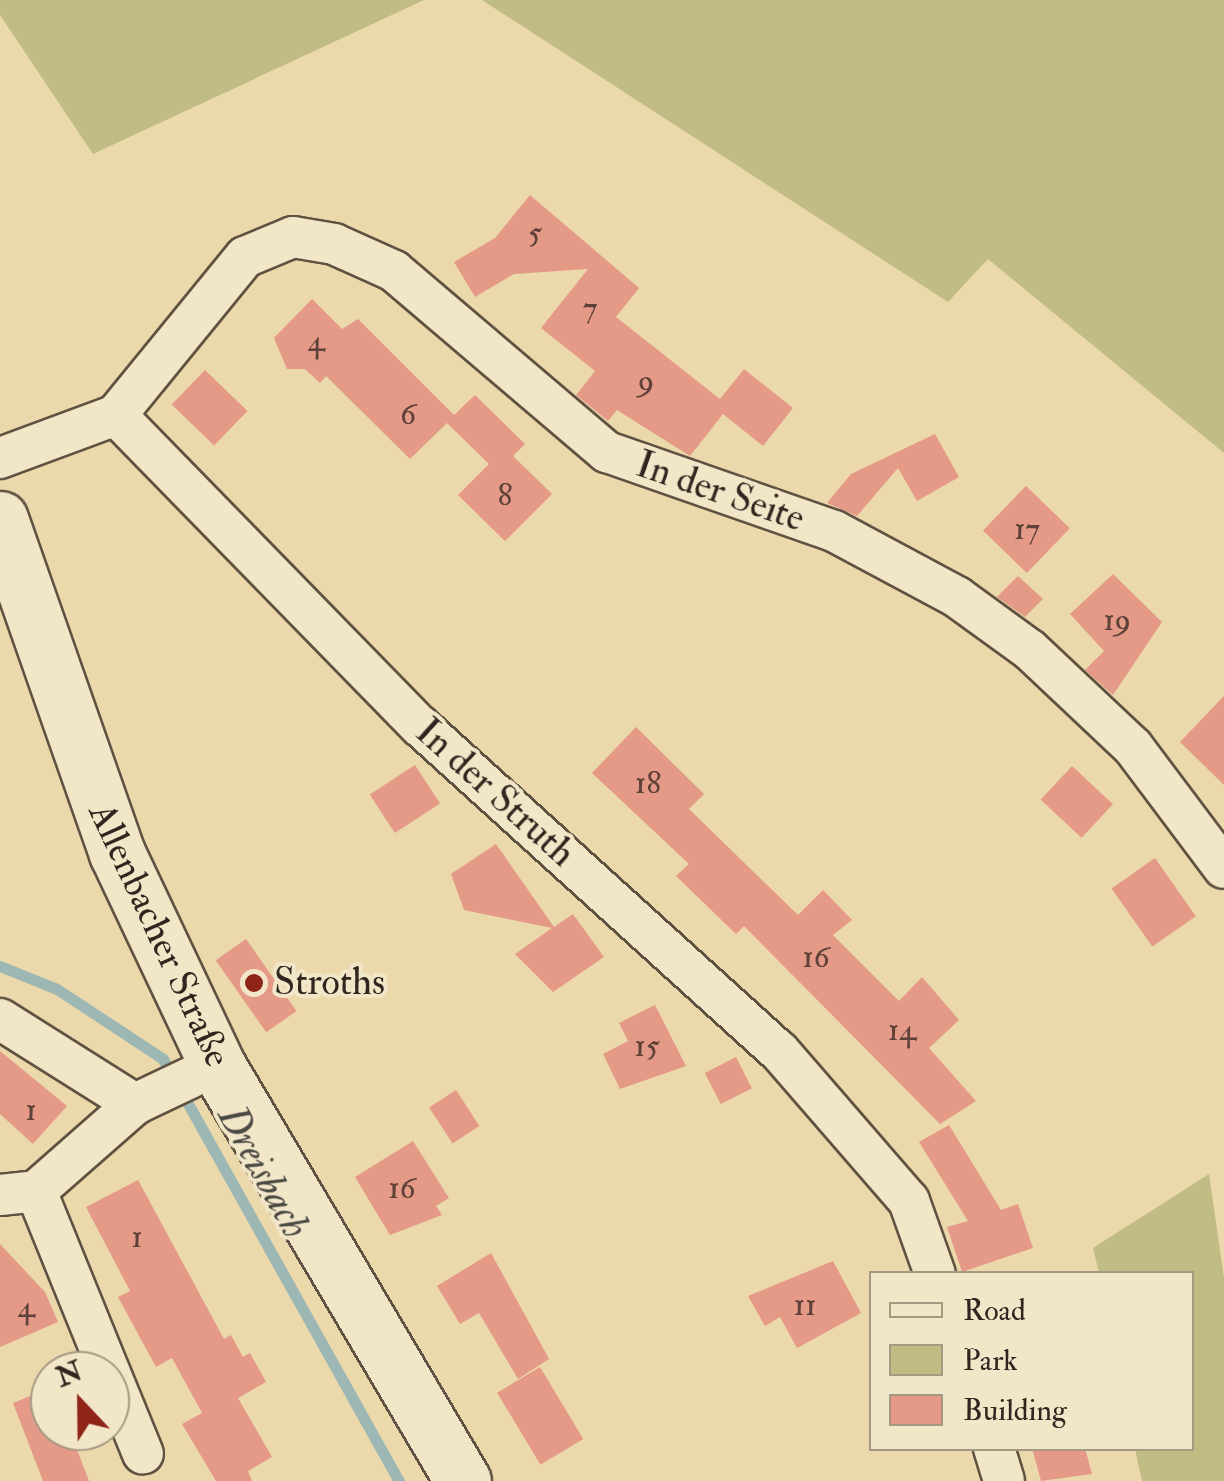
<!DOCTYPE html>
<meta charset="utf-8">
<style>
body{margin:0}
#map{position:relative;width:1224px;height:1481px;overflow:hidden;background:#ebd8ab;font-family:"IM FELL Double Pica",serif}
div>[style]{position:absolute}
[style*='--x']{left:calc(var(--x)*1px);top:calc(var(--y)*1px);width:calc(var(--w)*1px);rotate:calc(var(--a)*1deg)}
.green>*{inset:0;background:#c0bc83}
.stream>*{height:11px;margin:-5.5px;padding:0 5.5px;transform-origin:5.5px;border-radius:5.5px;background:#9cb7b4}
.building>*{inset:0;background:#e59987;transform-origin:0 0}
.roads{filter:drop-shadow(2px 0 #605242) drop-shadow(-2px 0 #605242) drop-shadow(0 2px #605242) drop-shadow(0 -2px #605242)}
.minor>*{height:40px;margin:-20px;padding:0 20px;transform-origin:20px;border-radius:20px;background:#f2e6c8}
.secondary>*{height:55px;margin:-27.5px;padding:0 27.5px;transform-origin:27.5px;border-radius:27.5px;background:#f2e6c8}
.dots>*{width:28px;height:28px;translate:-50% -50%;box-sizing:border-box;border:5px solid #f2e6c8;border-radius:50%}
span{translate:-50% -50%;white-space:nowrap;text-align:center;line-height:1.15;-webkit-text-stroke:8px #f2e6c8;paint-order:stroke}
.number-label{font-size:32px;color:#5e4239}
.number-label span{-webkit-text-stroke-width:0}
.street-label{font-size:38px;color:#31251f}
.poi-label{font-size:38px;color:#31251f}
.left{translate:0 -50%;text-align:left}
.water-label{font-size:40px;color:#4c4a44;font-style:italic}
.legend{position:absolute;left:869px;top:1271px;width:325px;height:180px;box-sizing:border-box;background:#f2e6c8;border:2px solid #a59984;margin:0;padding:12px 18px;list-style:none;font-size:30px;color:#31251f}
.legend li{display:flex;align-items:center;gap:20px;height:50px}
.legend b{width:50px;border:2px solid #a59984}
.north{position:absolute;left:30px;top:1351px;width:100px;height:100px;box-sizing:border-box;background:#f2e6c8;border:2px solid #a59984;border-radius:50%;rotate:338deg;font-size:28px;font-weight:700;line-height:40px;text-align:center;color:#31251f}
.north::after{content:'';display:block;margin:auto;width:35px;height:45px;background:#8f2418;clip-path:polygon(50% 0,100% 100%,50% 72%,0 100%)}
</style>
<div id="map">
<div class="green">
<i style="clip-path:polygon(0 0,424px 0,93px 154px,0 15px)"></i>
<i style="clip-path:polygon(482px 0,1224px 0,1224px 453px,988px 259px,948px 302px)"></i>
<i style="clip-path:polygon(1209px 1174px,1224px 1278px,1224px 1481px,1142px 1481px,1135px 1449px,1192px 1448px,1192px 1274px,1099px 1273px,1093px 1248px)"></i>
</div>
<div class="stream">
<i style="--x:0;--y:966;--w:61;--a:22"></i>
<i style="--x:57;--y:989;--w:127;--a:33.4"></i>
<i style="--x:163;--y:1059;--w:484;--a:60.8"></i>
</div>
<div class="building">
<i style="clip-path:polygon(530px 195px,639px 288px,616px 317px,720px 399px,744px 369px,793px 408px,763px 446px,723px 414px,690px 456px,617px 410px,608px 421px,576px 395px,595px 371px,541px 328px,588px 269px,514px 274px,475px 297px,454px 262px,495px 238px)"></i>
<i style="clip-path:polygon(312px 299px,342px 329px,358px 319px,454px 415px,475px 395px,525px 444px,513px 456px,552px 494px,505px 541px,458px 495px,489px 464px,447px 423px,410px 459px,326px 376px,320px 383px,305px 369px,287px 369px,274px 338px)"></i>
<i style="left:205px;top:370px;width:59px;height:48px;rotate:44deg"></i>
<i style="clip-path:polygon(935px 434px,959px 477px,917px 501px,898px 468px,857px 516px,827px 503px,851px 474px)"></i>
<i style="left:1026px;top:486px;width:61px;height:62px;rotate:44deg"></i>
<i style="clip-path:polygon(1113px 574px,1162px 622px,1113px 695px,1085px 670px,1104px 651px,1070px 614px)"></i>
<i style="clip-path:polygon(1018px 576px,1043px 599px,1025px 617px,997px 597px)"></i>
<i style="clip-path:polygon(1224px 696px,1224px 785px,1180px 742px)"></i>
<i style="clip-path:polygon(636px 727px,704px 794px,689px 809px,798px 915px,823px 890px,852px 920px,833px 935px,899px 1001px,922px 977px,959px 1020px,929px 1048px,976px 1101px,940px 1124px,744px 926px,736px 934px,676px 876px,689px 864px,592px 773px)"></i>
<i style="left:415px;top:765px;width:46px;height:54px;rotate:57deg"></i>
<i style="left:1072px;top:766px;width:56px;height:46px;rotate:43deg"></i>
<i style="clip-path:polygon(496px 844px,554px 927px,573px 914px,604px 957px,553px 992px,515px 954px,552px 928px,464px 910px,451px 874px)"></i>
<i style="left:1155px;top:858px;width:71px;height:53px;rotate:55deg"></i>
<i style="left:246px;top:939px;width:88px;height:37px;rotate:55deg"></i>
<i style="clip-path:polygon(655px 1005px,686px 1066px,620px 1089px,603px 1054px,628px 1041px,619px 1023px)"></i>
<i style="clip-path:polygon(0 1051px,67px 1106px,33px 1144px,0 1114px)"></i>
<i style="left:736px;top:1057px;width:35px;height:35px;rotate:63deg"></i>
<i style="left:456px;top:1090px;width:43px;height:32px;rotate:57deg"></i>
<i style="clip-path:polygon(949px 1125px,1001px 1210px,1018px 1204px,1033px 1248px,962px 1272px,947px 1227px,968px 1221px,919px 1142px)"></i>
<i style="clip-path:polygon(413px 1141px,449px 1198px,436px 1206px,442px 1215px,390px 1235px,355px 1177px)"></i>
<i style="clip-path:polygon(138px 1180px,224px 1339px,231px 1335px,243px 1357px,250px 1353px,266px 1382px,238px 1398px,272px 1457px,248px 1471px,252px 1481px,216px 1481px,182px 1424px,202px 1413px,172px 1358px,156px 1367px,118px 1297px,130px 1291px,86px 1207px)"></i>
<i style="clip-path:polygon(0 1244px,45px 1292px,58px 1322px,0 1347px)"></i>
<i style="clip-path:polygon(491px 1253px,549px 1359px,518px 1379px,479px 1313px,460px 1324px,437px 1286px)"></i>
<i style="clip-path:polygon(833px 1261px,861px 1313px,797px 1348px,780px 1317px,765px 1326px,748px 1296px)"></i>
<i style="left:540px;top:1367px;width:84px;height:50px;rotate:59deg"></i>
<i style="clip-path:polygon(50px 1388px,50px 1426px,41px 1431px,70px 1431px,89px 1481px,43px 1481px,13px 1403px)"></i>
<i style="clip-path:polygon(1032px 1448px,1085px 1448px,1092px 1474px,1041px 1481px)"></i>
</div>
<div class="roads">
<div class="minor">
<i style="--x:116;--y:415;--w:204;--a:-50.8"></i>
<i style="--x:245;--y:257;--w:52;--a:-22.6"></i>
<i style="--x:293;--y:237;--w:42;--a:9.7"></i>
<i style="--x:334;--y:244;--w:66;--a:24.2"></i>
<i style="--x:394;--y:271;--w:280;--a:40.4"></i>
<i style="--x:607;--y:452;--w:240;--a:19.2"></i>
<i style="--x:834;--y:531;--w:140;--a:28.2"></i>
<i style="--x:957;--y:597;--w:90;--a:36"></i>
<i style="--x:1030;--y:650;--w:141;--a:43.3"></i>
<i style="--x:1133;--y:747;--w:151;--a:53.1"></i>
<i style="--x:0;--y:458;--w:124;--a:-20.3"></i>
<i style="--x:116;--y:415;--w:435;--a:45.7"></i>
<i style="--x:420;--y:726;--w:484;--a:42.2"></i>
<i style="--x:779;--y:1051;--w:198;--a:49.1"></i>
<i style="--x:909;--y:1201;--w:77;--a:70.4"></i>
<i style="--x:0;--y:1019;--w:160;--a:32.2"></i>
<i style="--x:36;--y:1191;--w:194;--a:67.9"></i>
<i style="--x:0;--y:1195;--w:36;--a:-6"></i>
<i style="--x:36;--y:1191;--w:132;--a:-41.3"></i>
<i style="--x:135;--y:1104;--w:91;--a:-25.4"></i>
<i style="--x:110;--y:1373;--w:87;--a:67.8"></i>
<i style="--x:994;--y:1448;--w:34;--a:73"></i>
</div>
<div class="secondary">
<i style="--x:0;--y:519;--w:354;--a:70.7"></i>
<i style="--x:117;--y:853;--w:234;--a:64.7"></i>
<i style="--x:217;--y:1065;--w:483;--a:59.4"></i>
</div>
</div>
<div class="dots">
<i style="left:254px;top:983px;background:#8f2418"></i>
</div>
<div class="number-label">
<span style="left:535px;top:233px">5</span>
<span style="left:590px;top:308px">7</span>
<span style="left:316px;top:341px">4</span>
<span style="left:646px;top:381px">9</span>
<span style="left:408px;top:414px">6</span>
<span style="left:505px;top:495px">8</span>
<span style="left:1027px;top:529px">17</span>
<span style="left:1117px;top:620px">19</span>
<span style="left:648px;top:783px">18</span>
<span style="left:816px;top:957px">16</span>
<span style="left:902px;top:1030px">14</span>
<span style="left:647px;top:1046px">15</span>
<span style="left:31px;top:1110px">1</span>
<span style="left:402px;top:1188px">16</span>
<span style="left:137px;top:1237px">1</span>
<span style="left:805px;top:1305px">11</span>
<span style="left:26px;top:1307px">4</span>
</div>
<div class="street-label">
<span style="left:720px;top:492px;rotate:19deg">In der Seite</span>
<span style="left:495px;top:793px;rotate:42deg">In der Struth</span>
<span style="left:159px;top:935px;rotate:65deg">Allenbacher Straße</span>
</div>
<div class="poi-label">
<span class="left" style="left:274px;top:983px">Stroths</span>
</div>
<div class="water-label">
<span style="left:263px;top:1172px;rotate:61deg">Dreisbach</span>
</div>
<ul class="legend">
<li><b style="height:12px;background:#f2e6c8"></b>Road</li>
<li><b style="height:28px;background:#c0bc83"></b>Park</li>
<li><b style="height:28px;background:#e59987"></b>Building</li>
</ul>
<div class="north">N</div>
</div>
